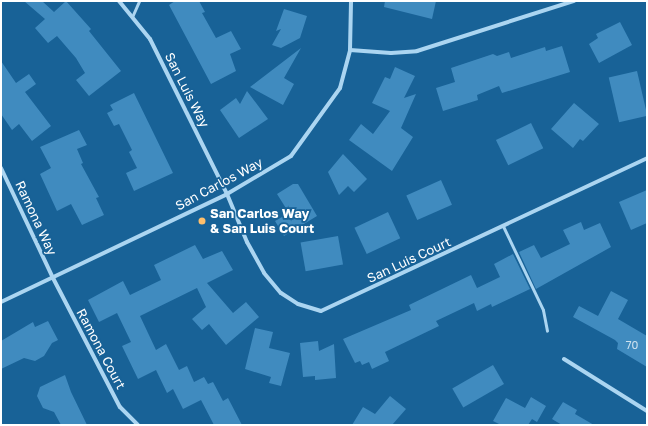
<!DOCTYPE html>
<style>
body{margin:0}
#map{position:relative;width:648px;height:426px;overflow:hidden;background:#186297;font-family:"Golos Text",sans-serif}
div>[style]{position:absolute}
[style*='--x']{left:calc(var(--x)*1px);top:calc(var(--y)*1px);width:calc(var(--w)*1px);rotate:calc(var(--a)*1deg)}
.building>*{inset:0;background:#408bbf;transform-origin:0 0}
.lane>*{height:3px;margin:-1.5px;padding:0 1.5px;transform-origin:1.5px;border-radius:1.5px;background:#abd5f1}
.street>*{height:4px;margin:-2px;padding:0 2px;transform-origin:2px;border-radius:2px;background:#abd5f1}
.dots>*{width:11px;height:11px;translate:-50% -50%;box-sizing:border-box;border:2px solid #186297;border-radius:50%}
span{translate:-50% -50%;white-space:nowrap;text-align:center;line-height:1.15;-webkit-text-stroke:3.5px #186297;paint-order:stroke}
.number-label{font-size:11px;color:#cfe2ef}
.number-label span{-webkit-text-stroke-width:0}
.street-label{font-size:13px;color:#fff}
.poi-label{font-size:13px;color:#fff;font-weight:700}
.left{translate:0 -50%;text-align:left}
.frame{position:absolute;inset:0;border:2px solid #fff;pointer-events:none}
</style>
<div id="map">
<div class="building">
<i style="clip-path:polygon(24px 1px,42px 1px,54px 12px,66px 1px,91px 29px,89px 31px,121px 71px,89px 96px,76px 80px,85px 73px,76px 58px,57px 36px,48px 43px,35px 28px,45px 19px)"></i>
<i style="clip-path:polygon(175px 1px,199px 1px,205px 12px,202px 13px,216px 38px,231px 31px,241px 49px,230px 54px,236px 71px,211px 84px,169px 5px)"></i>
<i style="clip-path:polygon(385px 1px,436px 1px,432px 19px,384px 7px)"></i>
<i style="clip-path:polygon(284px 9px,307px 16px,300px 38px,281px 48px,272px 45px,281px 29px,276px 31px)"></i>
<i style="clip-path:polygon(620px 22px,632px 45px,599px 63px,589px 44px,598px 38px,596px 34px)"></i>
<i style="clip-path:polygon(562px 46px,570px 72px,502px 93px,499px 86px,477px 95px,478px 100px,443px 111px,436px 88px,455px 82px,451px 68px,493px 54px,497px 56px,509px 52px,511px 58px,545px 47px,546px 51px)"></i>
<i style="clip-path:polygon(301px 48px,284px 78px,294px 84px,283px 105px,250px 87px)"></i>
<i style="clip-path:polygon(1px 61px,16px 83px,29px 74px,36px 84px,25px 92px,51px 126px,32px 141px,19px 124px,12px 130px,1px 114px)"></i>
<i style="clip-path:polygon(395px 67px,415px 76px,404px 98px,416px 94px,401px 128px,413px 137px,392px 171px,349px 140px,361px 124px,373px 134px,390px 111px,372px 103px,385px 77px,390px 79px)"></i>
<i style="left:637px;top:71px;width:46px;height:29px;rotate:77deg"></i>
<i style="clip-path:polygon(247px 91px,268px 119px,239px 138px,220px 110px,236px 98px,240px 104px)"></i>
<i style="clip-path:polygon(134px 93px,173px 173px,134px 191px,126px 173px,137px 168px,129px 152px,132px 150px,119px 124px,114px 126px,107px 113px,113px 110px,110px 105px)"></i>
<i style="clip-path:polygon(574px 103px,599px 124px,583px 141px,580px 139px,573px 148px,551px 129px)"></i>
<i style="left:531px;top:123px;width:28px;height:39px;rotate:64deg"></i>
<i style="clip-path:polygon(79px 130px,87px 145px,77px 149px,83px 163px,81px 164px,99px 197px,96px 198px,104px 215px,82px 225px,71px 204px,57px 211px,40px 174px,51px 168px,40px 147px)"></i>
<i style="clip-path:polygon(343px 154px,367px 179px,354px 192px,348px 186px,339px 195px,328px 172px)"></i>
<i style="left:441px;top:180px;width:27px;height:38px;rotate:66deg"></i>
<i style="clip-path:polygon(293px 184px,298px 184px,317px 216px,284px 236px,275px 221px,289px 213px,277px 194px)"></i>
<i style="clip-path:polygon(647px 190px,647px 223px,631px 230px,619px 202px)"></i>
<i style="left:388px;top:212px;width:29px;height:37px;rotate:65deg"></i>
<i style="clip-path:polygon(581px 222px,584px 230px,600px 223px,611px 247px,536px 289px,519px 252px,534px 245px,541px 258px,570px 244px,563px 230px)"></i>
<i style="left:338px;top:236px;width:29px;height:38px;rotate:80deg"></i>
<i style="clip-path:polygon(195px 245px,203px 259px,222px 251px,233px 270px,207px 283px,233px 313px,246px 302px,259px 317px,226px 345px,209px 324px,202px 330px,192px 319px,206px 307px,197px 288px,140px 316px,156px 350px,166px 344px,179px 370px,187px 366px,194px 382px,204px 377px,208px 384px,213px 382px,223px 401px,228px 398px,242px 425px,214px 425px,201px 400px,183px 409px,173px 389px,167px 393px,156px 370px,138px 379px,122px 346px,131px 342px,117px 313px,99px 322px,88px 300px,123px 281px,130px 295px,161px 280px,154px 265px)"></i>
<i style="clip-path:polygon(513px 254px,530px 289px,492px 307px,491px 304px,477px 311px,474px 303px,436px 321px,439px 326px,385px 352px,389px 361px,372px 369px,369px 362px,362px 365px,360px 361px,355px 363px,343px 339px,411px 310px,409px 305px,471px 275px,477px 288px,500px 277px,494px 264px)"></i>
<i style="clip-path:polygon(611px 291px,628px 300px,618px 319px,647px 336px,647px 367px,617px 349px,618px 343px,615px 340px,573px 317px,579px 306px,598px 316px)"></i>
<i style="clip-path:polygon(48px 321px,58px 340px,52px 343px,44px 356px,35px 361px,24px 358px,1px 369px,1px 341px,33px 322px,35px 327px)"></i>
<i style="clip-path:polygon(255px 328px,273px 332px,269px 348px,290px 353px,281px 386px,269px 383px,271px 377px,245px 369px)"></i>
<i style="clip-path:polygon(318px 341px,319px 351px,334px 344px,336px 378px,315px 380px,315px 376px,303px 377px,300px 343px)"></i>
<i style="left:493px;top:365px;width:22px;height:47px;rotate:60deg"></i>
<i style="clip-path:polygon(65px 375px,71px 392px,87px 425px,61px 425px,54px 412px,43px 408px,37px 396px,40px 387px)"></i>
<i style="clip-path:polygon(390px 396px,406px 409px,392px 425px,352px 425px,363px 407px,375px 414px)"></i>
<i style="clip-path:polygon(531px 397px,546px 406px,537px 422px,532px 419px,528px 425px,501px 425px,493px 421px,506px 398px,525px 408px)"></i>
<i style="clip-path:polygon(563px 402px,577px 410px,575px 414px,594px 425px,562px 425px,552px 419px)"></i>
</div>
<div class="lane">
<i style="--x:132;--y:17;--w:17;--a:-66"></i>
<i style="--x:503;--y:226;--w:93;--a:64.5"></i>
<i style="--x:543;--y:310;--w:21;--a:79"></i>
</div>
<div class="street">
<i style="--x:119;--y:1;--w:49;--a:50.8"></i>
<i style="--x:150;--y:39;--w:173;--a:63.6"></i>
<i style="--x:227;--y:194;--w:52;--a:67.4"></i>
<i style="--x:247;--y:242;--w:35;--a:61"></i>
<i style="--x:264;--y:273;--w:26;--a:50"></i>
<i style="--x:281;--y:293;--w:20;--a:33"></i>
<i style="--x:298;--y:304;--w:24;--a:17"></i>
<i style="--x:321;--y:311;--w:360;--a:-25.1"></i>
<i style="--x:350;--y:50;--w:41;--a:4.2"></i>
<i style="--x:391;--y:53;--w:26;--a:-4"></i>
<i style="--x:417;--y:51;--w:165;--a:-17.7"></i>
<i style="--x:1;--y:168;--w:122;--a:64.7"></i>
<i style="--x:53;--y:278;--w:145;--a:62.6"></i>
<i style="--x:120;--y:407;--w:25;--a:45"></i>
<i style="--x:1;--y:302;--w:250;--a:-25.5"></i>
<i style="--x:227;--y:194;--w:74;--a:-30.7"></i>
<i style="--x:291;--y:156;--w:84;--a:-54.2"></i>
<i style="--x:340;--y:88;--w:39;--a:-75"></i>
<i style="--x:350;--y:50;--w:49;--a:-88.8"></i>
<i style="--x:564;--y:359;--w:98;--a:32.1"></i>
</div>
<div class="dots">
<i style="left:202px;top:221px;background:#ffbf6b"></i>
</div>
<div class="number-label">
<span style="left:632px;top:345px">70</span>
</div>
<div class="street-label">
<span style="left:187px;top:90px;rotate:63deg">San Luis Way</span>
<span style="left:219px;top:184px;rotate:-28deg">San Carlos Way</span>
<span style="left:36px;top:218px;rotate:65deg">Ramona Way</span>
<span style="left:409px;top:260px;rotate:-25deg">San Luis Court</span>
<span style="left:101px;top:349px;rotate:62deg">Ramona Court</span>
</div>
<div class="poi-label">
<span class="left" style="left:210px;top:221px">San Carlos Way<br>&amp; San Luis Court</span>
</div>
<div class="frame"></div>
</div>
